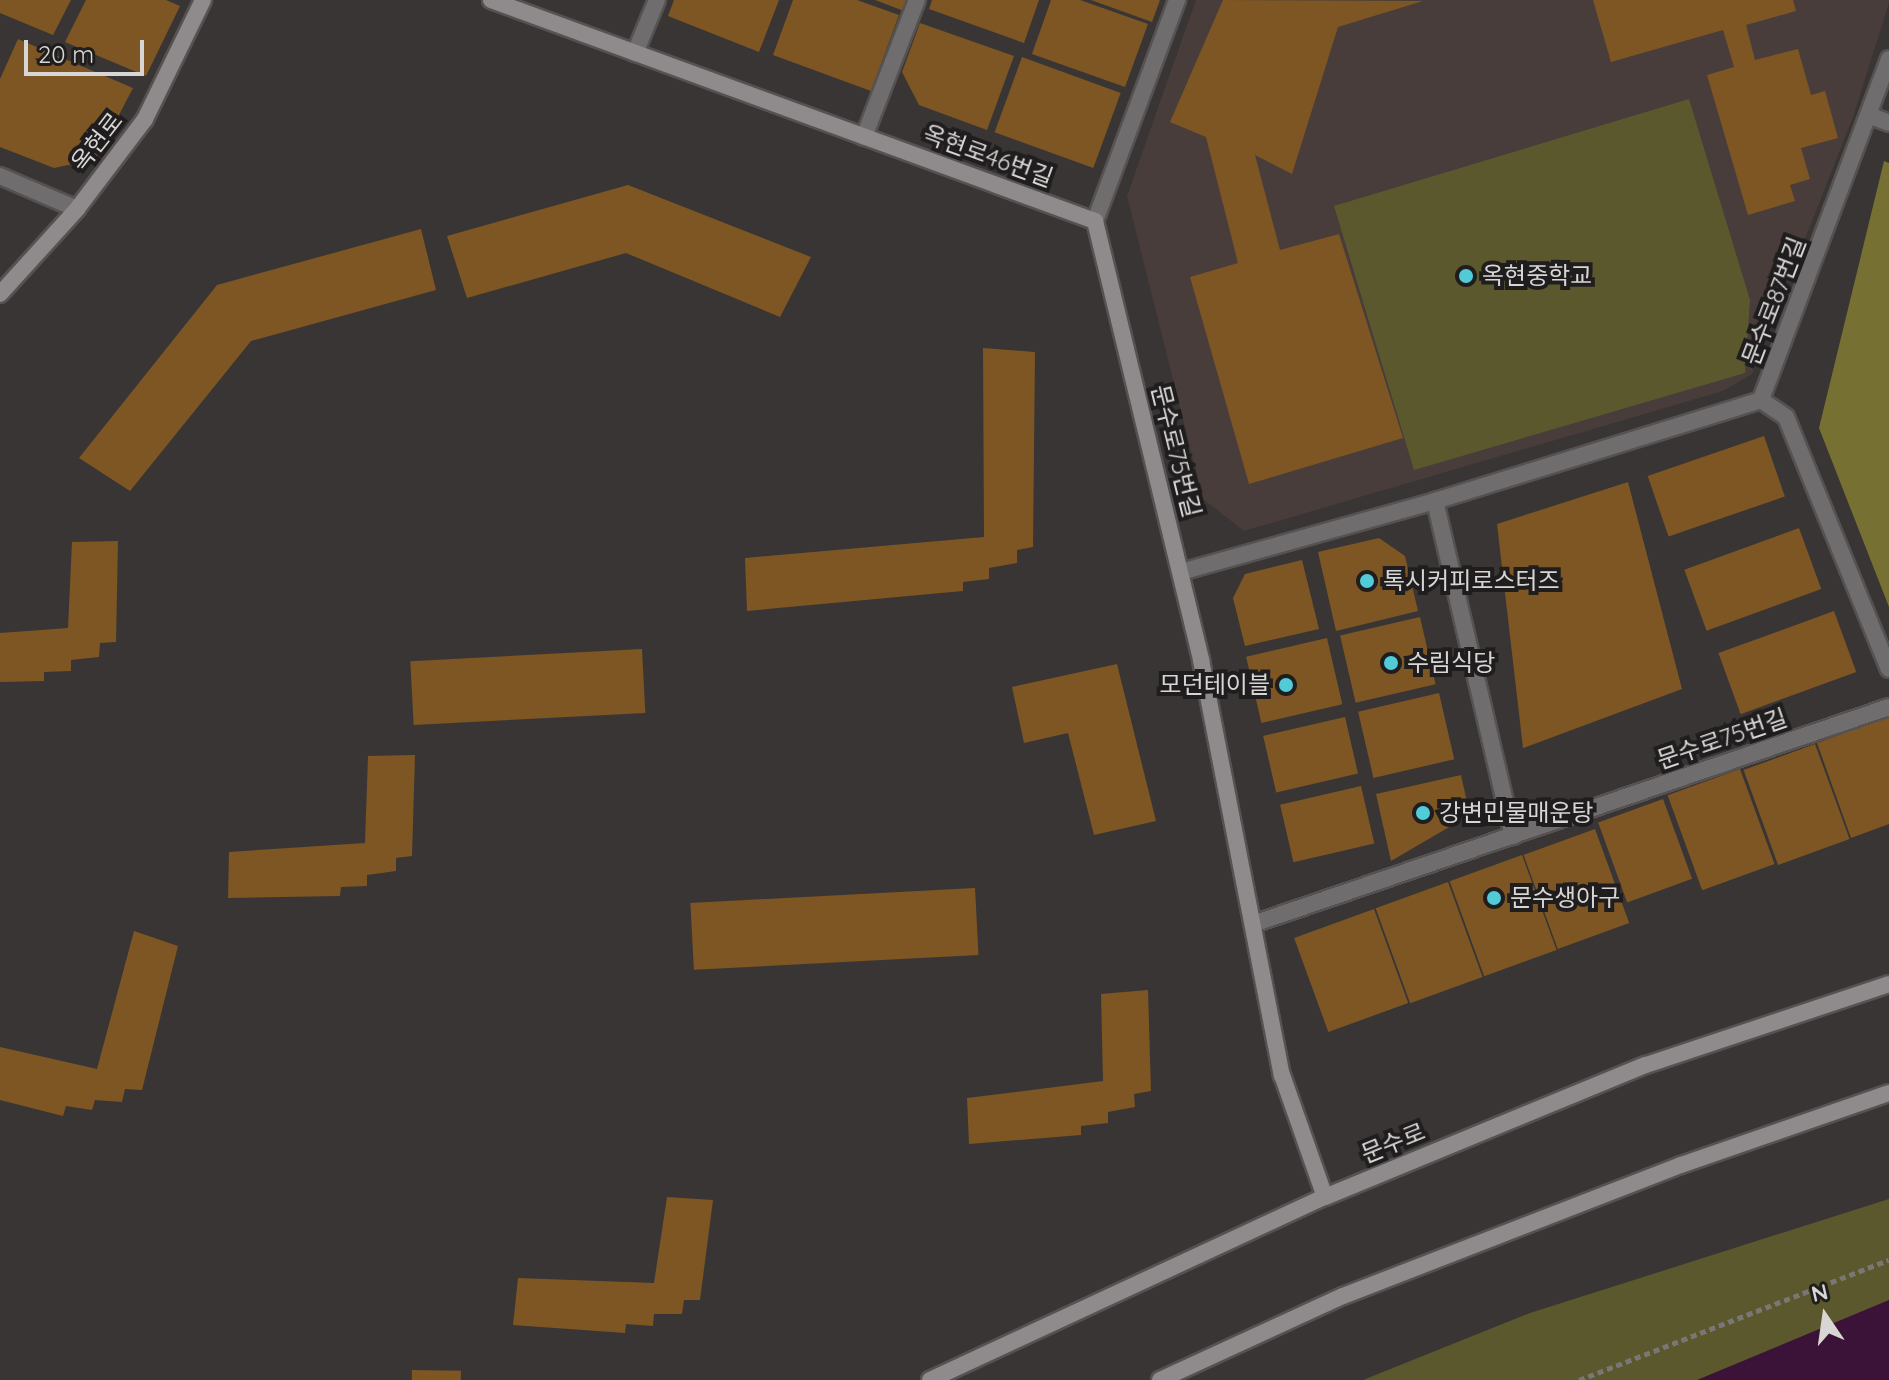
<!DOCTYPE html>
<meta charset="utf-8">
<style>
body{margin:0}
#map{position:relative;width:1889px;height:1380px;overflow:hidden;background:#393534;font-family:Quicksand,"Noto Sans KR",sans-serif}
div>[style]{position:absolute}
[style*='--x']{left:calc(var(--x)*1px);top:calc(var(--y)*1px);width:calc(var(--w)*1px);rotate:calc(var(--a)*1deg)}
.built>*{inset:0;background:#483d3a}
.green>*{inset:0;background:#5c582d}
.forest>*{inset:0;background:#767132}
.water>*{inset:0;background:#3b1339}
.building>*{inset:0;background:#7d5624;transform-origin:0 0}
.path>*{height:5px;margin-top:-2.5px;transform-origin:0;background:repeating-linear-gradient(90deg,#797675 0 6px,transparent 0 10px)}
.roads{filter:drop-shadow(2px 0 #565251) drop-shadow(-2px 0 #565251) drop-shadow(0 2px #565251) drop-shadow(0 -2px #565251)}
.minor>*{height:16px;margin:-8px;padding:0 8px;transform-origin:8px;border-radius:8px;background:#6f6d6e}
.secondary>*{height:16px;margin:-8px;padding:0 8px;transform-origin:8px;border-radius:8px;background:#8f8b8c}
.dots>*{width:22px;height:22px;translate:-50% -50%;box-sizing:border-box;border:4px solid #1f1d1d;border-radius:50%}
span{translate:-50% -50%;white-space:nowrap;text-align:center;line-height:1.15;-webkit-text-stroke:8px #1f1d1d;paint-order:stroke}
.street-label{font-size:24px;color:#d8d6d5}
.poi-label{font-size:24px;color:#d8d6d5}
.left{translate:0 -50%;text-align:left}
.right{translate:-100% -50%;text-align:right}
.north{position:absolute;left:1785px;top:1276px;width:80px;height:80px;-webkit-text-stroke:6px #1f1d1d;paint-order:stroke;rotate:347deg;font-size:22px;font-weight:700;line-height:32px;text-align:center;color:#d8d6d5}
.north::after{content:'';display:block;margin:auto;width:28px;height:36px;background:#d8d6d5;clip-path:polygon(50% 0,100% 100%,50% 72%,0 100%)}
.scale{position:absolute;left:24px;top:40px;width:120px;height:36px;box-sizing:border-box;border:4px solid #d8d6d5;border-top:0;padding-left:10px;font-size:24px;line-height:28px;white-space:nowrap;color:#d8d6d5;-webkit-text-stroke:6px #1f1d1d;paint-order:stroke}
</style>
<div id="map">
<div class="built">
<i style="clip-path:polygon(1196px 0,1889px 0,1889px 3px,1853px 117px,1752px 374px,1723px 391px,1244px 531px,1203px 499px,1127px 196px)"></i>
</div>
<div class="green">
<i style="clip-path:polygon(1689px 99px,1750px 300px,1745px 373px,1414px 470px,1334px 206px)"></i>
<i style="clip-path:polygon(1889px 1199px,1889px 1380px,1363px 1380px,1530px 1313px)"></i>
</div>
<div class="forest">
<i style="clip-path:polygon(1884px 161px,1889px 163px,1889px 607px,1819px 428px)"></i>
</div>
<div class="water">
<i style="clip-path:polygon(1889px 1300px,1889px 1380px,1697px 1380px)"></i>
</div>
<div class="building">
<i style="clip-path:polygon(0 0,71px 0,53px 35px,0 13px)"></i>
<i style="clip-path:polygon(86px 0,166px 0,180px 6px,146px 76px,65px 42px)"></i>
<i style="clip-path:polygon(674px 0,779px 0,759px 52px,668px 16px)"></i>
<i style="clip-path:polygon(793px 0,857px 0,899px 15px,871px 91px,773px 55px)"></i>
<i style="clip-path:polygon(875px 0,909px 0,904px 11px)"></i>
<i style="clip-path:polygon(932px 0,1039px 0,1024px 43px,929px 9px)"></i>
<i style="clip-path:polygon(1051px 0,1080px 0,1148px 24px,1125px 87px,1032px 54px)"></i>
<i style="clip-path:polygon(1091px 0,1160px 0,1152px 22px)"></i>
<i style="clip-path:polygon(1223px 0,1423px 1px,1338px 27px,1292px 174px,1255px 155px,1280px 250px,1339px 234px,1403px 438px,1249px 484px,1190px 277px,1238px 263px,1206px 137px,1170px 122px)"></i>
<i style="clip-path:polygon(1593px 0,1793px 0,1796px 11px,1746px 25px,1755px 60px,1798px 49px,1811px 95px,1825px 91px,1838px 138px,1801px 148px,1810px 179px,1790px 185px,1795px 201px,1748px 215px,1707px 75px,1734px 67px,1723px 30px,1611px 62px)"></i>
<i style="clip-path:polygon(920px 23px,1014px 56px,987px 130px,919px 105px,902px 72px)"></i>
<i style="clip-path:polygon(18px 39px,133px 88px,96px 159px,54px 168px,0 147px,0 79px)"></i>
<i style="left:1022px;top:57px;width:105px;height:80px;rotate:20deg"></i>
<i style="clip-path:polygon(628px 185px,811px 257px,780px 317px,626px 253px,467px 298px,447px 236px)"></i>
<i style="clip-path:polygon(421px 229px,436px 290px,251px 341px,130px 491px,79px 458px,217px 285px)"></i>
<i style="clip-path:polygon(983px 348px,1035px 352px,1033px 547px,1017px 550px,1017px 563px,989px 568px,989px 579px,963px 582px,963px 591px,747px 611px,745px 558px,984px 537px)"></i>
<i style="left:1764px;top:436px;width:64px;height:123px;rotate:71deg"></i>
<i style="clip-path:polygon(1628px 482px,1682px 689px,1523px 748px,1497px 524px)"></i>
<i style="left:1799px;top:528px;width:65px;height:122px;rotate:70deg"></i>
<i style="clip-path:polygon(1379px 538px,1405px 556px,1418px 611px,1336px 631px,1318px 552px)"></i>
<i style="clip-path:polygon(118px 541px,116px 642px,100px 643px,99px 657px,71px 660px,71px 671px,44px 672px,44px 681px,0 682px,0 633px,68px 628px,72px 542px)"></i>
<i style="clip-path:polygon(1302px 560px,1319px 629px,1245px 646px,1233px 598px,1245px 574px)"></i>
<i style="left:1834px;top:611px;width:65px;height:123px;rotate:70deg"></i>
<i style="left:1420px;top:617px;width:69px;height:82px;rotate:77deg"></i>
<i style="left:1327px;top:638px;width:68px;height:83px;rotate:77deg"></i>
<i style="left:642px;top:649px;width:64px;height:232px;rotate:87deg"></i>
<i style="clip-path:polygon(1117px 664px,1156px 821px,1094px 835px,1068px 733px,1024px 743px,1012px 687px)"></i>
<i style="left:1439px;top:693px;width:68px;height:83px;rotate:77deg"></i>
<i style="left:1345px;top:717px;width:58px;height:84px;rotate:77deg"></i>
<i style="clip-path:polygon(1889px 717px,1889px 824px,1851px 838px,1817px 743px)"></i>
<i style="left:1815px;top:744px;width:101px;height:76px;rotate:70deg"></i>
<i style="clip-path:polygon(415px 755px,412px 856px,396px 858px,396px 871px,367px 875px,367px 886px,341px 887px,340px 896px,228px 898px,229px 852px,365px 843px,368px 756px)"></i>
<i style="left:1740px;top:769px;width:101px;height:77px;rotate:70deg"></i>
<i style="clip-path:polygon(1461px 775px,1467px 802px,1451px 826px,1391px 861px,1376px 794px)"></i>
<i style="left:1361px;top:786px;width:59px;height:83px;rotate:77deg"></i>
<i style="left:1663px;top:799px;width:85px;height:69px;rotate:70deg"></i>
<i style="left:1595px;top:829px;width:100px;height:76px;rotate:70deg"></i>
<i style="left:1522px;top:855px;width:101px;height:77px;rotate:70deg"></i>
<i style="left:1448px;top:882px;width:101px;height:77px;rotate:70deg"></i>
<i style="left:975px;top:888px;width:67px;height:285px;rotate:87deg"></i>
<i style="left:1374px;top:909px;width:100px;height:85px;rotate:70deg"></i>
<i style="clip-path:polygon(134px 931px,178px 946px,142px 1090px,125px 1089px,122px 1102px,95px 1100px,92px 1110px,66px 1106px,63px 1116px,0 1100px,0 1047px,97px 1069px)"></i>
<i style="clip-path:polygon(1148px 990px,1151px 1091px,1134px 1094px,1135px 1107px,1108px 1112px,1108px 1123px,1081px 1126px,1081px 1135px,969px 1144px,967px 1098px,1103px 1081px,1101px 994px)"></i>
<i style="clip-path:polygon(667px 1197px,713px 1200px,700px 1300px,684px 1300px,682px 1314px,654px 1314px,653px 1326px,626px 1324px,625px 1333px,513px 1325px,518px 1278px,654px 1283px)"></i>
<i style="left:412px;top:1370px;width:49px;height:10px;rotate:1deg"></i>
</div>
<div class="path">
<i style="--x:1579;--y:1380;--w:332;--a:-21.2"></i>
</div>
<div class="roads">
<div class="minor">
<i style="--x:635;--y:53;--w:57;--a:-67.5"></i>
<i style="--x:1889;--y:59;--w:364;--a:110.6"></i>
<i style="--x:1761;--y:400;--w:30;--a:34"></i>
<i style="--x:1786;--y:417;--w:272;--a:67.8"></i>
<i style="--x:1871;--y:116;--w:19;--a:21"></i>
<i style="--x:864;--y:137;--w:147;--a:-68.9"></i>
<i style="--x:0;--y:176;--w:84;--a:23.2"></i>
<i style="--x:1095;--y:221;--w:236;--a:-69.6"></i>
<i style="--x:1435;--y:501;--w:344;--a:76.9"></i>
<i style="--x:1181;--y:572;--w:264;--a:-15.6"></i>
<i style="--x:1435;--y:501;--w:341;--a:-17.2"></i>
<i style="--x:1253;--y:924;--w:672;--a:-18.84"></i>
</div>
<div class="secondary">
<i style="--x:491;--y:0;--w:643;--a:20.1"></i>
<i style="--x:1095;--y:221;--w:452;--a:76.4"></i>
<i style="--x:1201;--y:660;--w:423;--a:79"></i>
<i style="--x:1282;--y:1075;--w:129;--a:70.6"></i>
<i style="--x:0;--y:294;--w:115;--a:-47.8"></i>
<i style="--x:77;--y:209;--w:113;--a:-52.9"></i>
<i style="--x:145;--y:119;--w:132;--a:-64"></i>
<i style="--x:930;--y:1380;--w:435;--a:-24.9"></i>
<i style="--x:1325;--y:1197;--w:347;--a:-22.4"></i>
<i style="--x:1646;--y:1065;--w:256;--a:-18.4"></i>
<i style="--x:1160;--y:1380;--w:201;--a:-24.7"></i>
<i style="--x:1343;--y:1296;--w:362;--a:-21.2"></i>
<i style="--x:1681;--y:1165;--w:220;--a:-19.1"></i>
</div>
</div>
<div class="dots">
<i style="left:1466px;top:276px;background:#52cbd8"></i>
<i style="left:1367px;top:581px;background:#52cbd8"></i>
<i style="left:1391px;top:663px;background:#52cbd8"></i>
<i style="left:1286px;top:685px;background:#52cbd8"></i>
<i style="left:1423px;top:813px;background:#52cbd8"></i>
<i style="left:1494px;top:898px;background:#52cbd8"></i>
</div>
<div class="street-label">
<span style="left:97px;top:142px;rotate:-52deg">옥현로</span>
<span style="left:988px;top:156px;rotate:20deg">옥현로46번길</span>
<span style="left:1774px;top:301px;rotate:-69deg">문수로87번길</span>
<span style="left:1176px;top:451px;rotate:76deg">문수로75번길</span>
<span style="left:1722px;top:739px;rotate:-19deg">문수로75번길</span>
<span style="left:1393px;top:1143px;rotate:-22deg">문수로</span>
</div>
<div class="poi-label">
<span class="left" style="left:1482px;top:276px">옥현중학교</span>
<span class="left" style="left:1383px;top:581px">톡시커피로스터즈</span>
<span class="left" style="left:1407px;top:663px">수림식당</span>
<span class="right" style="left:1270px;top:685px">모던테이블</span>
<span class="left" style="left:1439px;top:813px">강변민물매운탕</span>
<span class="left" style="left:1510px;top:898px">문수생아구</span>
</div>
<div class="north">N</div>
<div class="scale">20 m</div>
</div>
